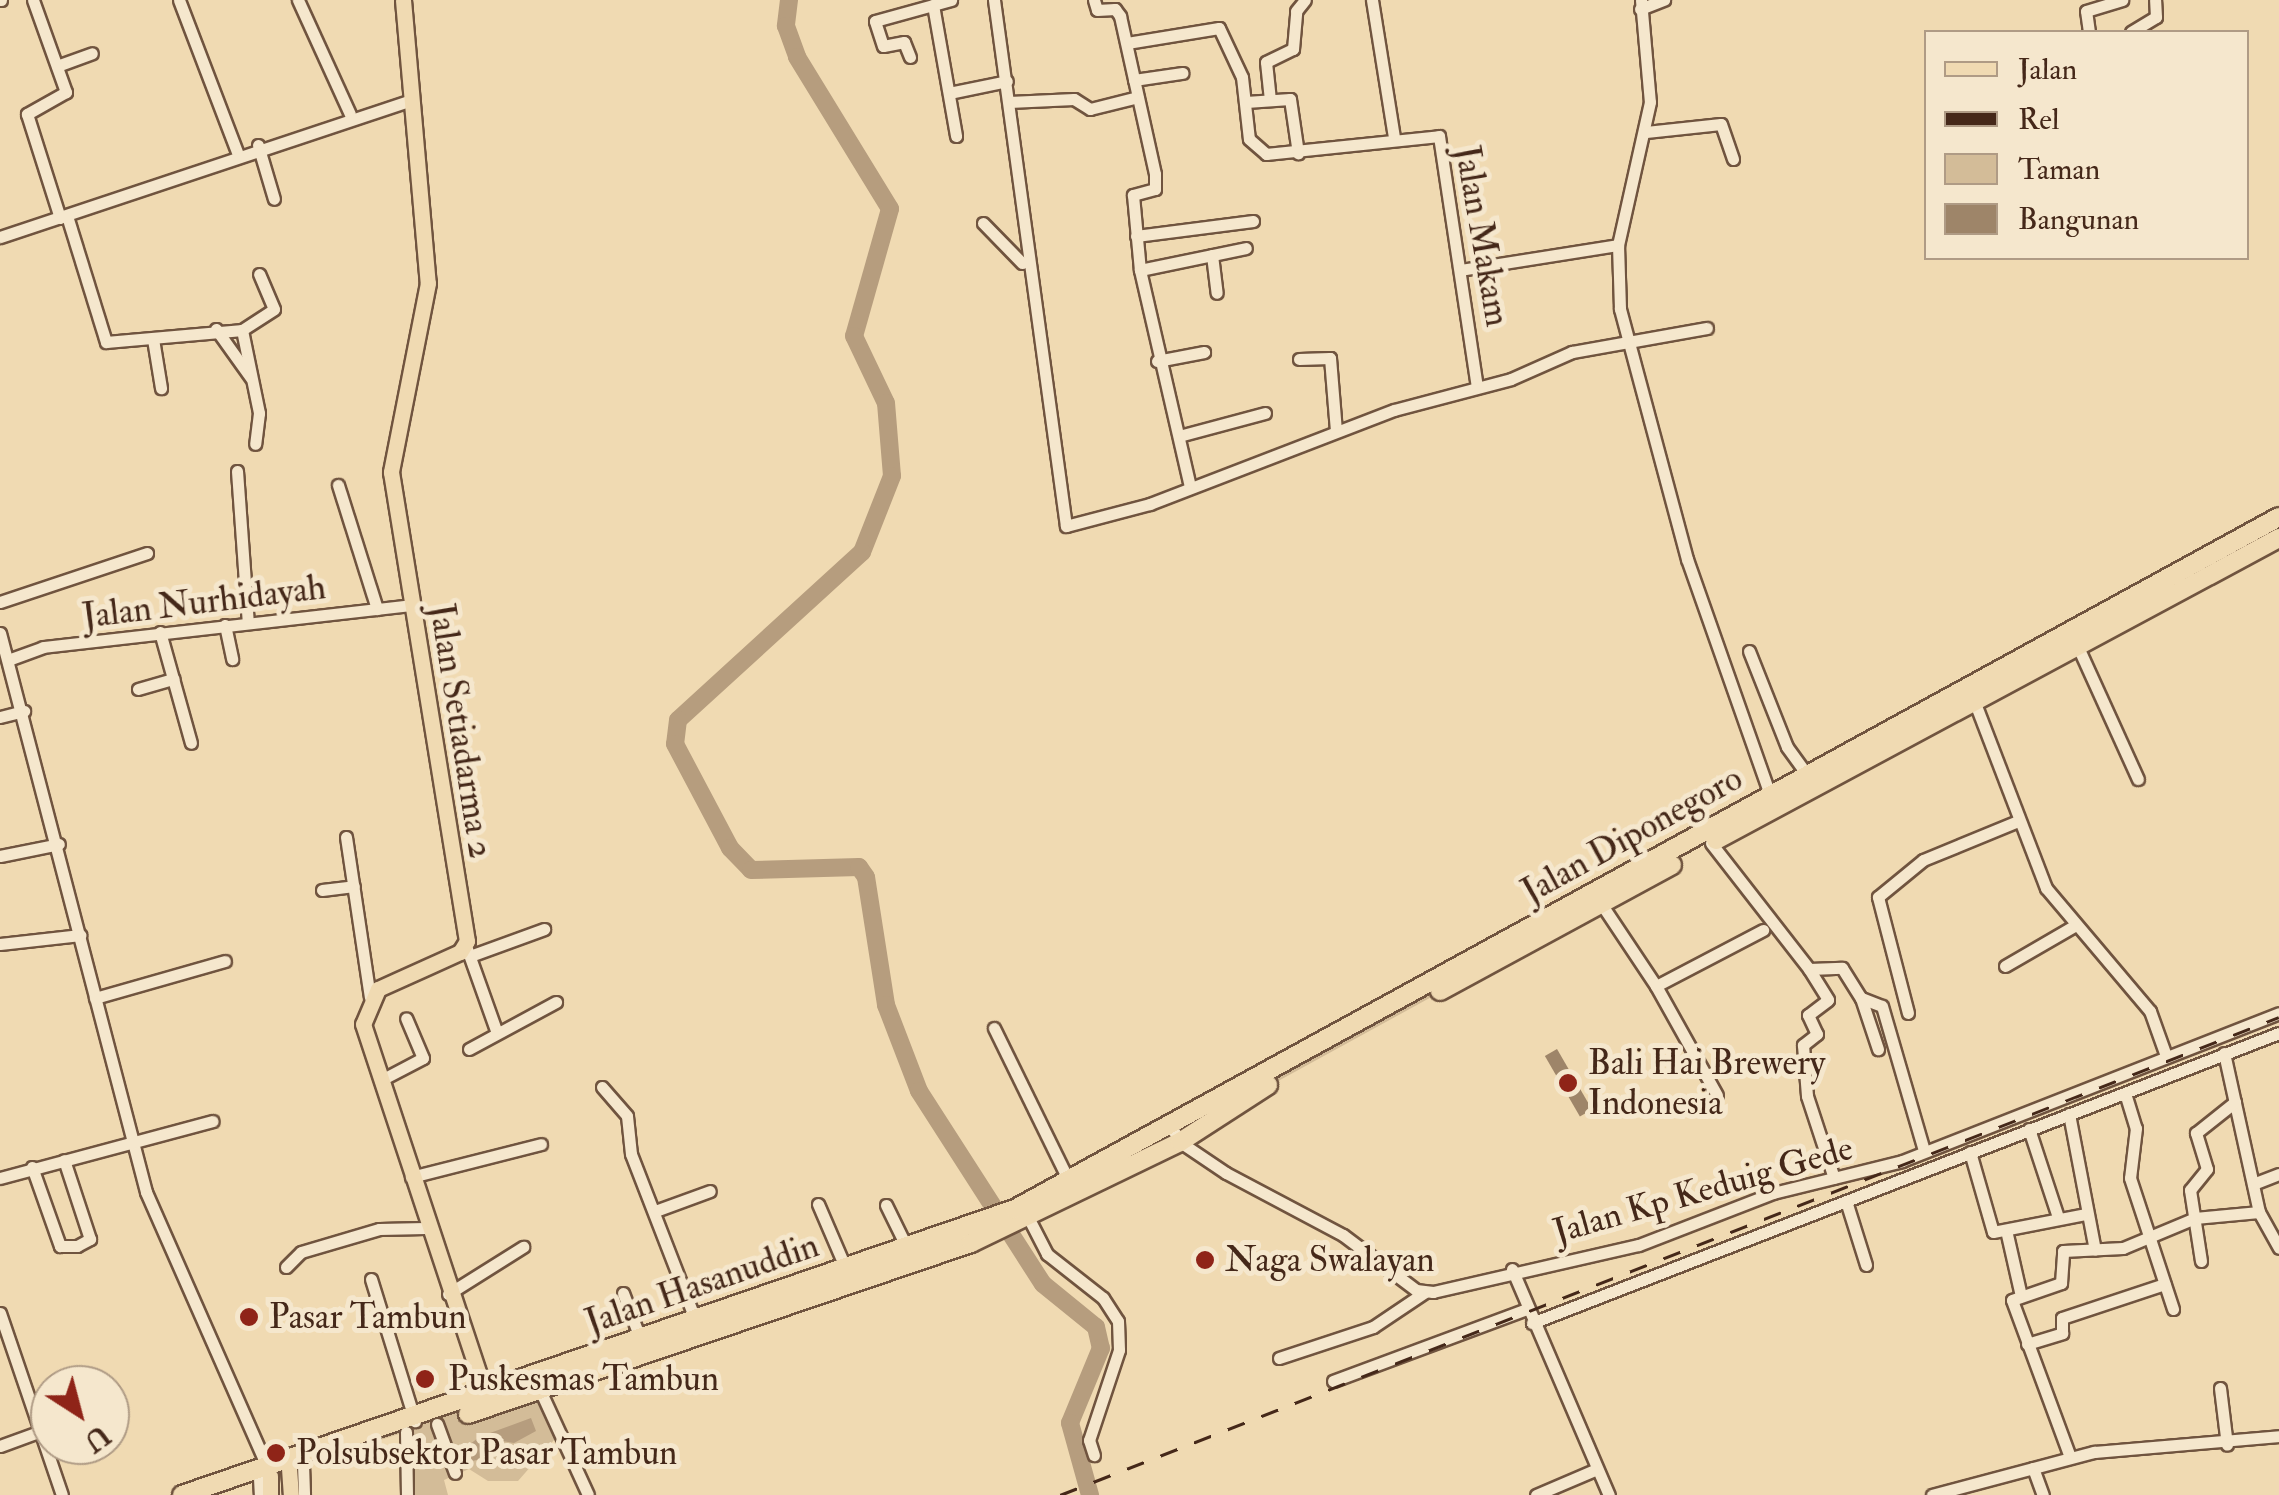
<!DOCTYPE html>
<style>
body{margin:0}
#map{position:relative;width:2279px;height:1495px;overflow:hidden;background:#f0dab2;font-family:"IM FELL Double Pica",serif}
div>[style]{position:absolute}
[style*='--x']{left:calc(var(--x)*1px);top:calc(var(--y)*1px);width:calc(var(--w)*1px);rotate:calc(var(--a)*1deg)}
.green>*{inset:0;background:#d3bc98}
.water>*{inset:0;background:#b69d7e}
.river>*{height:18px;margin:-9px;padding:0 9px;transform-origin:9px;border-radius:9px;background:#b69d7e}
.building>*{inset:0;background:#9e8569;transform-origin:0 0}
.roads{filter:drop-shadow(2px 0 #70543f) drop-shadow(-2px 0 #70543f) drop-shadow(0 2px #70543f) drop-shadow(0 -2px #70543f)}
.minor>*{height:11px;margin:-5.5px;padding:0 5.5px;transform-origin:5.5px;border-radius:5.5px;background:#f5e7cd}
.major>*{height:15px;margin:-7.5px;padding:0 7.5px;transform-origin:7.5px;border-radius:7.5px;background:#f0dab2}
.highway>*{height:18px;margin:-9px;padding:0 9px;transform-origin:9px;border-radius:9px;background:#f0dab2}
.rail>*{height:2.5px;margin-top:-1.25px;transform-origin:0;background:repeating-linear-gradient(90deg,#452819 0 18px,transparent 0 36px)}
.dots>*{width:28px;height:28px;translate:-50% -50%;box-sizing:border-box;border:5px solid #f5e7cd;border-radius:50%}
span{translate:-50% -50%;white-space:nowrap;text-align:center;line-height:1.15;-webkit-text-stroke:10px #f5e7cd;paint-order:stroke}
.street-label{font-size:35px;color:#452819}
.poi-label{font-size:35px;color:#452819}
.left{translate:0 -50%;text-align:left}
.legend{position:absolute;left:1924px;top:30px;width:325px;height:230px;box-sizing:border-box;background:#f5e7cd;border:2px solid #af9b85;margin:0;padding:12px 18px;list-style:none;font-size:30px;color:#452819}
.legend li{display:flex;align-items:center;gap:20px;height:50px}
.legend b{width:50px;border:2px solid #af9b85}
.north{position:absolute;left:30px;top:1365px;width:100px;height:100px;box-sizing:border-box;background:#f5e7cd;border:2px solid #af9b85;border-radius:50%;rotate:144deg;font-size:28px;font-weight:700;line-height:40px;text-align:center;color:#452819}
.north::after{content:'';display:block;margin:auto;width:35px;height:45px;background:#8f2418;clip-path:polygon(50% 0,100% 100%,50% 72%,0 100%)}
</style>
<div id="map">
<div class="green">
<i style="clip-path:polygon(1488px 966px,1023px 1221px,541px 1390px,561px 1432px,518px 1481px,488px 1481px,469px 1469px,444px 1480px,448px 1495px,407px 1495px,405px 1432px,210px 1495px,182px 1495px,966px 1228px,1387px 1008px)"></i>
</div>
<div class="water">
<i style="clip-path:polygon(531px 1418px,536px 1431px,514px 1443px,495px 1440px,486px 1458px,458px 1464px,458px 1454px,479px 1437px)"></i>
</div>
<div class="river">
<i style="--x:789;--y:0;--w:26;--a:97"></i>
<i style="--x:786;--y:26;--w:33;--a:70"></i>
<i style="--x:797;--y:57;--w:178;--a:58.5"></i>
<i style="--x:890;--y:209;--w:132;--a:105.8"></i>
<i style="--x:854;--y:336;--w:74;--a:64.5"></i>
<i style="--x:886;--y:403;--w:73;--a:85.3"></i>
<i style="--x:892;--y:476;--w:82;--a:111.5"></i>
<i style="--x:862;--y:552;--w:249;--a:137.6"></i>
<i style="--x:678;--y:720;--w:24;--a:97"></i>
<i style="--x:675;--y:744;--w:118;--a:62.1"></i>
<i style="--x:730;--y:848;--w:30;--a:46"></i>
<i style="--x:751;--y:870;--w:108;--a:-1.6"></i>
<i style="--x:859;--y:867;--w:12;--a:55"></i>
<i style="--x:866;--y:877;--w:130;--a:81.1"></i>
<i style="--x:886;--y:1005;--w:92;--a:69"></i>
<i style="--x:919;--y:1091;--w:229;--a:57.3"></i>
<i style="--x:1043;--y:1284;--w:68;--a:39.1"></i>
<i style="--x:1096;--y:1327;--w:22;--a:77"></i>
<i style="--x:1101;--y:1348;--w:81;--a:112.5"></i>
<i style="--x:1070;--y:1423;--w:75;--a:74.5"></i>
</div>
<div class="building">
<i style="left:1557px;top:1049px;width:70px;height:14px;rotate:60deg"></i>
</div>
<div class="roads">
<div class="minor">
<i style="--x:0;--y:0;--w:1;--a:0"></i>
<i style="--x:33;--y:0;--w:98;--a:70.3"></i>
<i style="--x:66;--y:92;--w:45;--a:150.6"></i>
<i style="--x:27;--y:114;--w:109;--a:72.4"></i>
<i style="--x:179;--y:0;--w:163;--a:69.1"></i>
<i style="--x:298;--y:0;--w:125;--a:65.5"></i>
<i style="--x:994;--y:0;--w:531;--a:82.21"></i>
<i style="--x:1066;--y:526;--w:87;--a:-14.7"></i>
<i style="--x:1150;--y:504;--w:261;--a:-21.1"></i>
<i style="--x:1394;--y:410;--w:121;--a:-14.8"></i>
<i style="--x:1511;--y:379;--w:67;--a:-23.9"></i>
<i style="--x:1572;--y:352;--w:137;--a:-10.1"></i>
<i style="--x:1094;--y:0;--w:10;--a:73"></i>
<i style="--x:1097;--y:10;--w:18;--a:-3"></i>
<i style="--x:1115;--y:9;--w:9;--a:54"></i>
<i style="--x:1120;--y:16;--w:162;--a:77.5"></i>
<i style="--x:1155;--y:174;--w:15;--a:90"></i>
<i style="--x:1155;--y:189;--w:23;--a:165"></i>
<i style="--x:1133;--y:195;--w:75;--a:84.7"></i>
<i style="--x:1140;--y:270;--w:222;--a:77"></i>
<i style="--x:1372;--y:0;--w:140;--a:80.9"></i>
<i style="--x:1641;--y:0;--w:102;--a:85"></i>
<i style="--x:1650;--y:102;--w:147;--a:102.6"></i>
<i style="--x:1618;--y:245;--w:64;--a:88.2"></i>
<i style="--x:1620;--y:309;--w:259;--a:75"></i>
<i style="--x:1687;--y:559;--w:256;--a:70.6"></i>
<i style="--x:933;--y:5;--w:133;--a:80"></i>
<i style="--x:1640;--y:9;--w:26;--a:-21"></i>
<i style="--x:2089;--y:32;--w:21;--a:-98"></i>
<i style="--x:2086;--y:11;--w:38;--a:-17"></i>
<i style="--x:2131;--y:32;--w:29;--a:-31"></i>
<i style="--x:2156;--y:17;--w:17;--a:-93"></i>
<i style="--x:1127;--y:43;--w:93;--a:-9.3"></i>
<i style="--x:1219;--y:28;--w:54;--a:64.9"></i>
<i style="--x:1242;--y:77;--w:62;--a:83.6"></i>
<i style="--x:1249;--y:139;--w:23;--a:41"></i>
<i style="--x:1266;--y:154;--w:174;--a:-5.9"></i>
<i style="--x:1439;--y:136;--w:254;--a:81.4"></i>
<i style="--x:910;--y:57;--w:16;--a:-112"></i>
<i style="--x:904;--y:42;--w:21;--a:169"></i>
<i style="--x:883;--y:46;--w:26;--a:-108"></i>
<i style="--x:875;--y:21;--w:79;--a:-15.4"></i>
<i style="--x:57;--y:66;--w:37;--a:-20"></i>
<i style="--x:1134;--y:80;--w:49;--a:-8.3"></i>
<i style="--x:949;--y:93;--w:59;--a:-11.7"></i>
<i style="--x:1270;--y:100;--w:38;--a:-96"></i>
<i style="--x:1266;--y:62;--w:30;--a:-26"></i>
<i style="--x:1293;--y:49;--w:38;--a:-85"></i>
<i style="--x:1296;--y:11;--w:14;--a:-51"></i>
<i style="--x:1009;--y:102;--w:65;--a:-2.6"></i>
<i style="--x:1074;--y:99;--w:19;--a:32"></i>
<i style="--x:1090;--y:109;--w:49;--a:-14"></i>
<i style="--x:1246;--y:102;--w:44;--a:-3.9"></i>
<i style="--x:1290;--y:99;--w:55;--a:81.6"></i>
<i style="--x:1646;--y:132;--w:75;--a:-6.1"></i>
<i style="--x:1721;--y:124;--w:37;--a:71"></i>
<i style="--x:258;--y:145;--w:56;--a:73.5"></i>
<i style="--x:67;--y:216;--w:132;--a:72.8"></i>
<i style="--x:106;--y:342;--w:137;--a:-5"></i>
<i style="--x:242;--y:330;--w:85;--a:78.4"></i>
<i style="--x:259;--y:413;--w:31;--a:97"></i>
<i style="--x:983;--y:223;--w:56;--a:45.7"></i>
<i style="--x:1136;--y:236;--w:118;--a:-7.3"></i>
<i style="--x:0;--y:237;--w:433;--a:-18.4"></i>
<i style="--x:1212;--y:255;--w:38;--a:83"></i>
<i style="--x:1140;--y:270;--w:108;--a:-11.7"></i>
<i style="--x:1460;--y:270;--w:160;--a:-9"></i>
<i style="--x:216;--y:329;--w:60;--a:54.5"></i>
<i style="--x:242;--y:330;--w:38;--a:-33"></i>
<i style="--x:274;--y:309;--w:38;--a:-113"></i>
<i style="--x:153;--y:339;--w:50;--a:80.7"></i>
<i style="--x:1299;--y:359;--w:31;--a:-2"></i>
<i style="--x:1330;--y:358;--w:73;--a:85.3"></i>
<i style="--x:1157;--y:361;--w:48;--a:-10.8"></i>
<i style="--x:1179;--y:436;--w:89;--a:-15"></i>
<i style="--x:237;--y:471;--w:152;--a:85.9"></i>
<i style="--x:338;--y:485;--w:130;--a:72.5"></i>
<i style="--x:0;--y:602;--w:155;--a:-18.4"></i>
<i style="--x:225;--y:625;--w:35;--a:78"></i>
<i style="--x:160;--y:632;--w:115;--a:74.4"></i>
<i style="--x:0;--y:633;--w:578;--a:75.36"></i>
<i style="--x:146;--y:1192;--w:303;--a:66.2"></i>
<i style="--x:2078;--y:647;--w:145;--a:65.6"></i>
<i style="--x:1749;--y:651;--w:103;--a:68.4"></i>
<i style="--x:1787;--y:747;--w:37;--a:54"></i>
<i style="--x:8;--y:660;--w:37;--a:-20"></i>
<i style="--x:43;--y:647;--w:369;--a:-6.5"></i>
<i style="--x:138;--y:689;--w:37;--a:-16"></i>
<i style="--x:1975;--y:703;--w:198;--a:69"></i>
<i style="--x:2046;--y:888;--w:161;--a:49.8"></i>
<i style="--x:2150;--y:1011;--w:48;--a:70.4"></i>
<i style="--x:0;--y:717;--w:25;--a:-14"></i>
<i style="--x:346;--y:837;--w:162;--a:81.5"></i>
<i style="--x:1711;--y:843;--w:160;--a:52.1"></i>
<i style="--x:1809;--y:969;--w:33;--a:-2"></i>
<i style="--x:1842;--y:968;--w:36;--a:58"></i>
<i style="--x:1861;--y:998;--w:22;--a:21"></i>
<i style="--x:1882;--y:1006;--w:151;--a:73.8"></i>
<i style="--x:0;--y:856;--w:60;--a:-11.5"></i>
<i style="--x:322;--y:890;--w:32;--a:-7"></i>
<i style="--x:1602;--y:905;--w:97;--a:56.3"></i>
<i style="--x:1656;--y:986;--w:121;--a:-27.6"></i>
<i style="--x:0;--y:944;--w:81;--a:-6.4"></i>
<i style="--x:466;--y:946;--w:92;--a:70.4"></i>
<i style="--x:470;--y:956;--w:79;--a:-20"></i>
<i style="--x:2005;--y:966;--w:80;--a:-30.1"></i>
<i style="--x:1809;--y:969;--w:36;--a:58"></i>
<i style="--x:1828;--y:1000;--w:25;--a:143"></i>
<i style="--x:1808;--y:1015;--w:21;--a:65"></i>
<i style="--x:1817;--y:1034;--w:18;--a:142"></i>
<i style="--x:1803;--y:1045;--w:51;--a:85.5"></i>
<i style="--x:1807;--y:1096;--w:86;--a:71.8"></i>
<i style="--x:1656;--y:986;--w:125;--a:60.8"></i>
<i style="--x:95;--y:998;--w:135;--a:-15.9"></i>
<i style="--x:1861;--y:998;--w:54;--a:71.6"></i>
<i style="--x:1908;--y:1013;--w:120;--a:-104.5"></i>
<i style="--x:1878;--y:897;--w:58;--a:-39.4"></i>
<i style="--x:1923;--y:860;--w:103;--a:-22.3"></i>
<i style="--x:994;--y:1028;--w:170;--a:63.9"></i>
<i style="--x:469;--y:1049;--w:99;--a:-28.4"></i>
<i style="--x:2224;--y:1053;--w:163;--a:77.6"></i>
<i style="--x:2259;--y:1212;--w:41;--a:60.9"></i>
<i style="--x:383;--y:1079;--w:45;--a:-27.7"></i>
<i style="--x:423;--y:1058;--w:43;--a:-113"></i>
<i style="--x:602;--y:1087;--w:38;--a:49"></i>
<i style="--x:627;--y:1116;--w:38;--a:84"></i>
<i style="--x:631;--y:1154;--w:177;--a:68.8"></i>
<i style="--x:2125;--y:1093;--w:37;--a:73"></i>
<i style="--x:2136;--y:1128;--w:50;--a:96.8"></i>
<i style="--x:2130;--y:1178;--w:138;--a:71.8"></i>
<i style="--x:2069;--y:1114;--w:138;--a:79.2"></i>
<i style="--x:1171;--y:1126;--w:18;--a:61"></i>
<i style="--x:1180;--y:1142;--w:55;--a:34"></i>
<i style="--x:1226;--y:1173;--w:132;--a:27.9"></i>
<i style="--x:1343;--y:1235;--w:91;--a:37"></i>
<i style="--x:1416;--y:1290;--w:17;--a:7"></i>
<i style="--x:1433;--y:1292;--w:211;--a:-12.9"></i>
<i style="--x:1639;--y:1245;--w:144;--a:-21.2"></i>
<i style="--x:1773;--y:1193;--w:133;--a:-13.9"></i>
<i style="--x:1902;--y:1161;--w:405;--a:-21.4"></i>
<i style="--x:2029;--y:1129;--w:93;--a:71.8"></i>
<i style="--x:1970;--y:1152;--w:83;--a:74"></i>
<i style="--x:1993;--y:1232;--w:95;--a:-11"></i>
<i style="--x:32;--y:1167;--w:84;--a:70.5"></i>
<i style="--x:60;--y:1246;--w:17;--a:0"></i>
<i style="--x:77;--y:1246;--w:15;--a:-28"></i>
<i style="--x:90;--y:1239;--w:83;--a:-108.2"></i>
<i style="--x:411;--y:1177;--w:134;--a:-14.2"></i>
<i style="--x:0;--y:1178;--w:220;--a:-15"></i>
<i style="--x:2253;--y:1184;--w:28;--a:-21"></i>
<i style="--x:1846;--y:1201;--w:67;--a:72.6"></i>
<i style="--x:818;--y:1204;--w:71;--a:66.7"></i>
<i style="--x:886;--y:1205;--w:50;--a:63.9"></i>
<i style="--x:658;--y:1210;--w:55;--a:-20.1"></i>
<i style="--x:1028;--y:1217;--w:42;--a:62.8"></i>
<i style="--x:1047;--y:1254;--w:71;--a:38.2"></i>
<i style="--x:1103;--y:1298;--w:27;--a:57"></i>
<i style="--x:1118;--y:1321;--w:29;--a:88"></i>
<i style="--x:1119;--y:1350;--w:95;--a:108.4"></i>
<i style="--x:1089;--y:1440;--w:16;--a:72"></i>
<i style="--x:2006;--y:1230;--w:68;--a:77.2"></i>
<i style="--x:2201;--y:1261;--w:72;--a:-98.8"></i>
<i style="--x:2190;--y:1190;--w:27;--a:-51"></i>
<i style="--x:2207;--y:1169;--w:38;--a:-107"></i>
<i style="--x:2196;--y:1133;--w:50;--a:-38.5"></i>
<i style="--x:286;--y:1267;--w:21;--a:-45"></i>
<i style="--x:301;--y:1252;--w:81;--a:-16.4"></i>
<i style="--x:379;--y:1229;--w:46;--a:-1.2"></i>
<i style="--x:1512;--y:1269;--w:246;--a:66.8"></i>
<i style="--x:371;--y:1279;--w:149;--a:72.8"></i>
<i style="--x:623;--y:1293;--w:48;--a:69.3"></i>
<i style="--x:448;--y:1294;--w:89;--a:-32.1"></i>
<i style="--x:0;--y:1313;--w:192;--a:71.2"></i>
<i style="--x:1532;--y:1323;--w:801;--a:-21.22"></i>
<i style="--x:2027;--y:1344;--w:37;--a:-17"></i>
<i style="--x:2062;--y:1333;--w:15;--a:-90"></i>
<i style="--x:2062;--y:1318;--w:108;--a:-18.3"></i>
<i style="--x:1279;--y:1358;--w:99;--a:-18.3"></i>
<i style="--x:1373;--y:1327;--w:63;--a:-33.9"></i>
<i style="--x:1333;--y:1381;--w:207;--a:-20.4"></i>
<i style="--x:2220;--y:1388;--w:57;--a:83"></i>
<i style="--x:540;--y:1390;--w:115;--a:65.4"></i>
<i style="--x:437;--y:1424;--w:52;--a:69.8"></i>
<i style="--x:406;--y:1432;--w:63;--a:89.1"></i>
<i style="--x:0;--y:1446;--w:47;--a:-20"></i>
<i style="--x:2070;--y:1457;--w:167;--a:-110.3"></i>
<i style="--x:2012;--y:1300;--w:52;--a:-19.1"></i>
<i style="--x:2061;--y:1283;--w:32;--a:-86"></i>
<i style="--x:2063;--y:1251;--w:60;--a:-2.9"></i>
<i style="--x:2123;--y:1248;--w:78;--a:-22.6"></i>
<i style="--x:2195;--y:1218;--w:64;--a:-5.4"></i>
<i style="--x:303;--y:1464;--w:31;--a:88"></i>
<i style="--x:2033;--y:1468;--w:29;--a:70"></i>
<i style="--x:259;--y:1478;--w:17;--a:87"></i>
<i style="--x:1536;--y:1495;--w:66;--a:-23.1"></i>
<i style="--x:1932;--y:1495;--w:168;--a:-14.9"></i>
<i style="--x:2094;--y:1452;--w:186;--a:-4.9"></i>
</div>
<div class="major">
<i style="--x:403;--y:0;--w:284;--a:85"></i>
<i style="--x:428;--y:283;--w:193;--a:101.1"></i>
<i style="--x:391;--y:472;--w:475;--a:80.8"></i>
<i style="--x:467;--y:941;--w:13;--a:122"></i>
<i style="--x:460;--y:952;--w:90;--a:155.7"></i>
<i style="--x:378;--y:989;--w:38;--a:113"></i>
<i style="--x:363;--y:1024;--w:391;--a:71.7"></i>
<i style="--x:289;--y:1468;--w:27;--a:86"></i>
<i style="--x:270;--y:1476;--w:19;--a:90"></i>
</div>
<div class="highway">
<i style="--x:1716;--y:840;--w:639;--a:-28.21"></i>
<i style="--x:1440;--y:991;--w:264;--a:-28.5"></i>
<i style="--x:468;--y:1414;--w:531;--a:-18.78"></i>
<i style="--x:971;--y:1243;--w:232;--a:-25.8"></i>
<i style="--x:1180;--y:1142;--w:105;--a:-32.9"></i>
<i style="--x:182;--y:1495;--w:881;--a:-18.95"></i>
<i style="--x:1015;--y:1209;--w:1441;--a:-28.7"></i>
</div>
</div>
<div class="rail">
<i style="--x:1060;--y:1495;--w:1309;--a:-21.41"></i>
</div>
<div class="dots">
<i style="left:1568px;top:1083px;background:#8f2418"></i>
<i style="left:1205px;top:1260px;background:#8f2418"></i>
<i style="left:249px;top:1317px;background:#8f2418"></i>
<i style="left:425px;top:1379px;background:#8f2418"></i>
<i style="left:276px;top:1453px;background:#8f2418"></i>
</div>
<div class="street-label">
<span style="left:1482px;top:236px;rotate:80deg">Jalan Makam</span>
<span style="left:204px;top:602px;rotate:-7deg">Jalan Nurhidayah</span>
<span style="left:461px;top:731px;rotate:81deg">Jalan Setiadarma 2</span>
<span style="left:1632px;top:835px;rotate:-29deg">Jalan Diponegoro</span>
<span style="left:1703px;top:1190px;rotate:-16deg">Jalan Kp Keduig Gede</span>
<span style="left:702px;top:1284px;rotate:-19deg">Jalan Hasanuddin</span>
</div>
<div class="poi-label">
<span class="left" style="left:1588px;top:1083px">Bali Hai Brewery<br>Indonesia</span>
<span class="left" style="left:1225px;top:1260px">Naga Swalayan</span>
<span class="left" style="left:269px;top:1317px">Pasar Tambun</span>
<span class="left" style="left:448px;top:1379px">Puskesmas Tambun</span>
<span class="left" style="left:296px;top:1453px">Polsubsektor Pasar Tambun</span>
</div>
<ul class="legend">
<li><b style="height:12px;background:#f0dab2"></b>Jalan</li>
<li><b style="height:12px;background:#452819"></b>Rel</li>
<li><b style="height:28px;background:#d3bc98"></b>Taman</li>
<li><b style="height:28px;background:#9e8569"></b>Bangunan</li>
</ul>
<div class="north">U</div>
</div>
